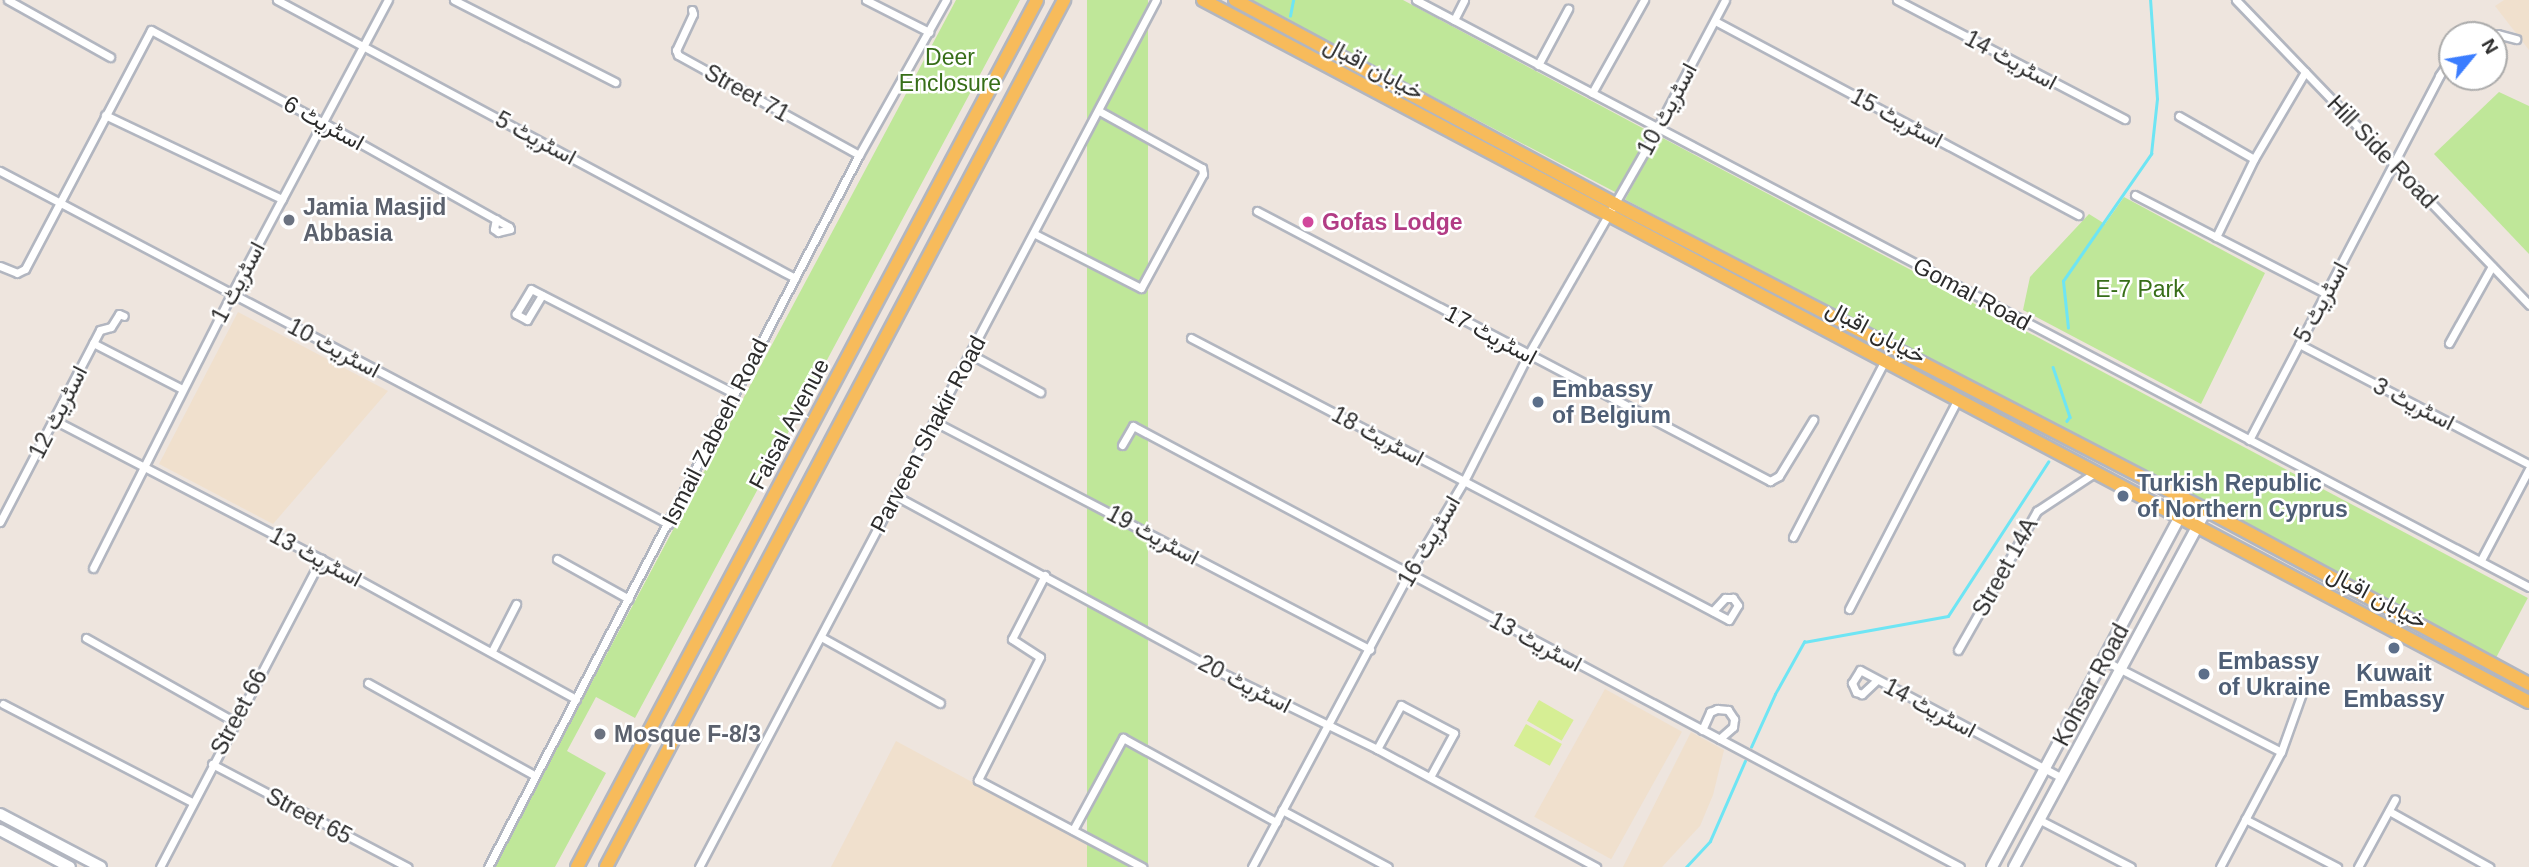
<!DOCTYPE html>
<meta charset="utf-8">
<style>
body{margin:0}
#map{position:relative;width:2529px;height:867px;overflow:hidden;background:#eee5de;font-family:Helvetica,Vazirmatn,sans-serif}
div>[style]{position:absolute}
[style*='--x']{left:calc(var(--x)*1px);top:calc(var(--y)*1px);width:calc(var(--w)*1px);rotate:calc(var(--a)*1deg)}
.education>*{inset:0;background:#f0e0cd;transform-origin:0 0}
.green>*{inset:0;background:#bfe799;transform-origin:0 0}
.pitch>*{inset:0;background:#d6ee94;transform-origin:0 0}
.stream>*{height:2.5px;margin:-1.25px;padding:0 1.25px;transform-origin:1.25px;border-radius:1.25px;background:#6ee5f4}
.roads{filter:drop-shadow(2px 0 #b2b6c0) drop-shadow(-2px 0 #b2b6c0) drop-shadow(0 2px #b2b6c0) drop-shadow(0 -2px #b2b6c0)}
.minor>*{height:7px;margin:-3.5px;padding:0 3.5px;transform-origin:3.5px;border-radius:3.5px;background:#fff}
.tertiary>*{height:10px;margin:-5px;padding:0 5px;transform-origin:5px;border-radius:5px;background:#fff}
.primary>*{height:12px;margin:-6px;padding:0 6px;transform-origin:6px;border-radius:6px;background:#f7bb5b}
.dots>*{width:19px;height:19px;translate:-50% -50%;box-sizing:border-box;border:4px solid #fff;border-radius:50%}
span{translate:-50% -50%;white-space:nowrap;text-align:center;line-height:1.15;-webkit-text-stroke:5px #fff;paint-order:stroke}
.park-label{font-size:23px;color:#376e18}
.street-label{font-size:23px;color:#2c2c2c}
.worship-label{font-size:23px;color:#5b616d;font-weight:700}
.left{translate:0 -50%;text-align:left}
.hotel-label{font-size:23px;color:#b23c85;font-weight:700}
.service-label{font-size:23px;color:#4e5e75;font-weight:700}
.north{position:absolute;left:2438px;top:21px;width:70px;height:70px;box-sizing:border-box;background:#fff;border:2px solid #ababab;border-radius:50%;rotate:60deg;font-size:19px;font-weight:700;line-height:28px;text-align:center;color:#2c2c2c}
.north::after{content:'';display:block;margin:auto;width:24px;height:32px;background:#3b7dff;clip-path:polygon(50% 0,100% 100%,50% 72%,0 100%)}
</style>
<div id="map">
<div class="education">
<i style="clip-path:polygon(2504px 0,2529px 0,2529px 50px,2495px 6px)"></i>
<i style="clip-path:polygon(238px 312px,388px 391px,273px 524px,159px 464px)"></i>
<i style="left:1605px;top:689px;width:88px;height:146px;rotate:29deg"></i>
<i style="clip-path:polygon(1691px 732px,1724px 750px,1713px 795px,1700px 826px,1662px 867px,1623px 867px)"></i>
<i style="clip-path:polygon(896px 741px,1130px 867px,831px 867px)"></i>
</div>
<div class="green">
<i style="clip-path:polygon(956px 0,1020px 0,635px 718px,596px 697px,567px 751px,606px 773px,555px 867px,493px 867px)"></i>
<i style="left:1087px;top:0;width:61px;height:981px"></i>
<i style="clip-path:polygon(1248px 0,1403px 0,1650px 132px,1617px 193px)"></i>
<i style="clip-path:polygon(2499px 92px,2529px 106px,2529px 254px,2434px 154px)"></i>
<i style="left:1659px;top:136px;width:984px;height:72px;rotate:28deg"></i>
<i style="clip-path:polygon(2124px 197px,2265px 273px,2201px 404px,2023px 310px,2030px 277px,2089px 214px,2105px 224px)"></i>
</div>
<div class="pitch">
<i style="left:1539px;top:700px;width:40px;height:24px;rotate:30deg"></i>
<i style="left:1526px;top:724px;width:41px;height:25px;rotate:29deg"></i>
</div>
<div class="stream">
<i style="--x:1290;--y:16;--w:16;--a:-79"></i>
<i style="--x:2068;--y:328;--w:47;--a:-96.1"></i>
<i style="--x:2063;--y:281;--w:155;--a:-55.3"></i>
<i style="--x:2151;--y:154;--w:55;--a:-83.8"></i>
<i style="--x:2157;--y:99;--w:99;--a:-94"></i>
<i style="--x:2053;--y:367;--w:53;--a:71.2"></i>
<i style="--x:2070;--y:417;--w:5;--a:127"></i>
<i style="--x:1751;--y:747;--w:58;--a:-65.6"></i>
<i style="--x:1775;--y:694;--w:60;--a:-60.9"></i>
<i style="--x:1804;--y:642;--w:146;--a:-10.2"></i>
<i style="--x:1948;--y:616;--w:184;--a:-57"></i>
<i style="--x:1686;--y:867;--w:35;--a:-47"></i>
<i style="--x:1710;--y:841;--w:87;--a:-66.4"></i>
</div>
<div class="roads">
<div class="minor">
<i style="--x:8;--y:0;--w:117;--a:29.2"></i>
<i style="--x:277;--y:0;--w:588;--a:28.22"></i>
<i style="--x:454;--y:0;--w:181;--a:27"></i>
<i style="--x:866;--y:0;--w:71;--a:26.9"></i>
<i style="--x:1416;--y:0;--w:1258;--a:27.81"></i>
<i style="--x:1897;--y:0;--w:257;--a:27.6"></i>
<i style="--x:2236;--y:0;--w:423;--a:46.1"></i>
<i style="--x:692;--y:10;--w:4;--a:76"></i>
<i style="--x:693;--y:14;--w:40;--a:115"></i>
<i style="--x:676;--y:50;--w:5;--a:68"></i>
<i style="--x:678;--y:55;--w:207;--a:28.9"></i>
<i style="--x:1454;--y:20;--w:22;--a:-63"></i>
<i style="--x:1715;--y:21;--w:412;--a:28.1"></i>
<i style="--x:2477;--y:35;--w:20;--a:-3"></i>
<i style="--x:2497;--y:34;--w:20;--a:15"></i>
<i style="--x:1538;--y:65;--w:64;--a:-61.8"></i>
<i style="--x:1592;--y:93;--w:107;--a:-60.8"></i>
<i style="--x:105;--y:115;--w:196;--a:25.4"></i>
<i style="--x:2179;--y:116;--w:86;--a:29.8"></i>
<i style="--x:0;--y:171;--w:756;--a:27.85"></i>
<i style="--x:2135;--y:195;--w:214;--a:27.3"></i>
<i style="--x:1257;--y:211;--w:580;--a:27.76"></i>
<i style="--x:1770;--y:481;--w:10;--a:-29"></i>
<i style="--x:1779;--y:476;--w:66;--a:-58.7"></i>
<i style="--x:1035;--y:234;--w:119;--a:27"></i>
<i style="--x:1141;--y:288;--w:130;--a:-61.5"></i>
<i style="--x:1203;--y:174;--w:6;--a:-99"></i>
<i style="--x:1202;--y:168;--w:118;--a:-151"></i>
<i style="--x:2216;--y:237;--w:87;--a:-64"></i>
<i style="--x:2254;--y:159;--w:101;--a:-59.6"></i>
<i style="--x:0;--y:266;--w:18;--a:22"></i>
<i style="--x:17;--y:273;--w:9;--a:-27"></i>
<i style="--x:25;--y:269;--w:270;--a:-62.2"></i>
<i style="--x:151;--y:30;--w:196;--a:28.3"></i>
<i style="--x:324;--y:123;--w:212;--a:29.3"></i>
<i style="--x:509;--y:227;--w:2;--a:63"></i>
<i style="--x:510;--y:229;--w:12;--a:166"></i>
<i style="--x:498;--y:232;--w:5;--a:-143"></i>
<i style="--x:494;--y:229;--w:10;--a:-79"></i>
<i style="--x:542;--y:295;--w:29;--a:121"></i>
<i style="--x:527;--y:320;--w:13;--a:-151"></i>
<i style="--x:516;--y:314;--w:29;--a:-59"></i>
<i style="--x:531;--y:289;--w:229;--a:27.2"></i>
<i style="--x:1191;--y:338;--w:607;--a:27.66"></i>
<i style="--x:1729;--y:620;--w:17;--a:-59"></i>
<i style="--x:1738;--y:605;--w:9;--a:-126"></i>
<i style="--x:1733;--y:598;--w:8;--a:180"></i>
<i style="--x:1725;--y:598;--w:18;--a:133"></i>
<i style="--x:93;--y:343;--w:100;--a:27.3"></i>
<i style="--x:2449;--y:343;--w:88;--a:-60.8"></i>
<i style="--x:2299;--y:344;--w:259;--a:27.6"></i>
<i style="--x:970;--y:354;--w:80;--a:28.5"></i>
<i style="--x:54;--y:420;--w:301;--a:27.5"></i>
<i style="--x:321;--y:559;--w:291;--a:28.8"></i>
<i style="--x:935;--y:422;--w:491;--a:27.6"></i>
<i style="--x:2249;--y:440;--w:411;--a:-62.4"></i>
<i style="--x:2439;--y:76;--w:23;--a:-56"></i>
<i style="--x:1122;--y:445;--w:22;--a:-60"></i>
<i style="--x:1133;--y:426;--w:937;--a:28.07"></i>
<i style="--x:896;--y:496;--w:362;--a:28.5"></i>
<i style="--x:1214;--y:669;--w:182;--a:26.1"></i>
<i style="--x:1377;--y:749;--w:249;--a:28.3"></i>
<i style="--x:0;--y:522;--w:216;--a:-62.5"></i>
<i style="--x:100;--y:330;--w:11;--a:-15"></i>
<i style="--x:111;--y:327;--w:15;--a:-58"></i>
<i style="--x:119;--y:314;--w:5;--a:22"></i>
<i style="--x:1793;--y:537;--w:199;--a:-62.5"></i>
<i style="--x:557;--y:559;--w:82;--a:29.1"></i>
<i style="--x:2481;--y:560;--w:103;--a:-62.2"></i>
<i style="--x:93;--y:568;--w:308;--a:-63.2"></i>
<i style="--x:232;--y:293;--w:332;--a:-62"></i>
<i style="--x:1045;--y:575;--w:72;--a:117.3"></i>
<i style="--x:1012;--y:639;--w:33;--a:33"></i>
<i style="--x:1040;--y:657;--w:138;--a:116.8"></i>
<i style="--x:978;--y:780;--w:186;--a:27.9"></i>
<i style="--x:1849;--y:609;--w:237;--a:-62.6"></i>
<i style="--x:821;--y:637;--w:136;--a:29"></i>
<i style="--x:86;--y:638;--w:171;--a:29.4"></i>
<i style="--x:1958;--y:650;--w:160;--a:-60.4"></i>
<i style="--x:2037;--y:511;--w:71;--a:-33.5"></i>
<i style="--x:492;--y:651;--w:53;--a:-62.9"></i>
<i style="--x:2105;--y:661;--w:198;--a:27.3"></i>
<i style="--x:1877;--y:680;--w:21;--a:137"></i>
<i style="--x:1862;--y:694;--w:6;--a:-162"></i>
<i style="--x:1856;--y:692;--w:10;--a:-114"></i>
<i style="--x:1852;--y:683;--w:15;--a:-58"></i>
<i style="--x:1860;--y:670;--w:229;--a:28.1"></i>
<i style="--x:368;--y:683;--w:190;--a:29"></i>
<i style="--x:3;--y:704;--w:213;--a:27.4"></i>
<i style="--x:1702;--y:730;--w:20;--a:-66"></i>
<i style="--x:1710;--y:712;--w:8;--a:-23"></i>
<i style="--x:1717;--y:709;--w:11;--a:5"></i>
<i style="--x:1728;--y:710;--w:11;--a:56"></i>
<i style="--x:1734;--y:719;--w:8;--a:97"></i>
<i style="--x:1733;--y:727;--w:18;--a:139"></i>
<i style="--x:1377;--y:749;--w:50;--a:-61.4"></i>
<i style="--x:1401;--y:705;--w:60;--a:27.8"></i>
<i style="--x:1454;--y:733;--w:50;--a:118.6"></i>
<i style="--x:212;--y:764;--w:221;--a:27.8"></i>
<i style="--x:1282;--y:810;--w:120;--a:28.3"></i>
<i style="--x:2389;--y:811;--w:115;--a:29.2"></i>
<i style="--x:2245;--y:819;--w:104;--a:27.6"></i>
<i style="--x:2040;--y:820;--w:102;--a:27.3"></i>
<i style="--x:1073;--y:830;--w:105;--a:-61.5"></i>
<i style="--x:1123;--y:738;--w:175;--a:28.8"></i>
<i style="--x:160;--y:867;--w:348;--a:-62.4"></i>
<i style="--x:488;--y:867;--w:803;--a:-62.48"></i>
<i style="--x:859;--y:155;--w:178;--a:-60.7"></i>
<i style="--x:699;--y:867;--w:980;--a:-62.21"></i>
<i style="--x:1252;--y:867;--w:331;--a:-61.9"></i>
<i style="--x:1408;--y:575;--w:109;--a:-59.2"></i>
<i style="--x:1464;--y:481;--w:141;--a:-63.1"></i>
<i style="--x:1528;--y:355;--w:248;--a:-60.2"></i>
<i style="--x:1651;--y:140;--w:158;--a:-62.1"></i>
<i style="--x:2220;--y:867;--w:130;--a:-62.1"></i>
<i style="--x:2281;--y:752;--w:71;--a:-70.3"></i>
<i style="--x:2358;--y:867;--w:77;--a:-61.4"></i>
</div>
<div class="tertiary">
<i style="--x:0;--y:814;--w:114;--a:27.7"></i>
<i style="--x:0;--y:830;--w:79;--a:27.9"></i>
<i style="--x:1992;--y:867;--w:415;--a:-61.8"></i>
<i style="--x:2014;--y:867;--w:405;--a:-61.7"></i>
</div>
<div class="primary">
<i style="--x:1203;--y:0;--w:1500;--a:27.9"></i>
<i style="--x:1235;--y:0;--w:431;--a:28.2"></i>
<i style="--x:1615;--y:204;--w:666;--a:27.37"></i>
<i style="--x:2206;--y:510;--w:367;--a:28.3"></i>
<i style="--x:577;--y:867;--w:981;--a:-62.05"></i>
<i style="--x:606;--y:867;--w:981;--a:-62.15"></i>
</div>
</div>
<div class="dots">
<i style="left:289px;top:220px;background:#6b7280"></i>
<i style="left:1308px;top:222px;background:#d1479c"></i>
<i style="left:1538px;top:402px;background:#5c6f8a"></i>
<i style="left:2123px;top:496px;background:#5c6f8a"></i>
<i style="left:2394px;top:648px;background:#5c6f8a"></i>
<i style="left:2204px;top:674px;background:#5c6f8a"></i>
<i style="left:600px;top:734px;background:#6b7280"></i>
</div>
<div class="park-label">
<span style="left:950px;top:70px">Deer<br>Enclosure</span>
<span style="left:2140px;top:289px">E-7 Park</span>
</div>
<div class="street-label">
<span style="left:2011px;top:60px;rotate:28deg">اسٹریٹ 14</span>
<span style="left:1374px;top:68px;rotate:28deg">خیابان اقبال</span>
<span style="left:747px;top:93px;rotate:29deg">Street 71</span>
<span style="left:1667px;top:109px;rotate:-62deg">اسٹریٹ 10</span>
<span style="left:1897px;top:118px;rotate:28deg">اسٹریٹ 15</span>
<span style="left:324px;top:123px;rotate:29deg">اسٹریٹ 6</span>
<span style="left:536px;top:138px;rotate:28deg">اسٹریٹ 5</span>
<span style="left:2382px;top:152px;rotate:46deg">Hill Side Road</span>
<span style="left:238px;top:282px;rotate:-62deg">اسٹریٹ 1</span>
<span style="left:1972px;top:294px;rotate:28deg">Gomal Road</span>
<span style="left:2321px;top:302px;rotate:-62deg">اسٹریٹ 5</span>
<span style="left:1876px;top:332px;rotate:28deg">خیابان اقبال</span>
<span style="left:1491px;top:335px;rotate:28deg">اسٹریٹ 17</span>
<span style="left:334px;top:348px;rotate:28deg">اسٹریٹ 10</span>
<span style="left:2414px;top:404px;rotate:27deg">اسٹریٹ 3</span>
<span style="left:58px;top:412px;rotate:-63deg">اسٹریٹ 12</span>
<span style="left:789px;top:424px;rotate:-62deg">Faisal Avenue</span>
<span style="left:715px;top:432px;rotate:-63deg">Ismail Zabeeh Road</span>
<span style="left:928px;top:434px;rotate:-62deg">Parveen Shakir Road</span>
<span style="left:1378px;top:436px;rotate:28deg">اسٹریٹ 18</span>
<span style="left:1153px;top:535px;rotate:28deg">اسٹریٹ 19</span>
<span style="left:1429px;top:541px;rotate:-60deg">اسٹریٹ 16</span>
<span style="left:316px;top:557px;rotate:28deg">اسٹریٹ 13</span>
<span style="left:2005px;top:567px;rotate:-61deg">Street 14A</span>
<span style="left:2377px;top:597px;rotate:28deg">خیابان اقبال</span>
<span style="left:1536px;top:642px;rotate:28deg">اسٹریٹ 13</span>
<span style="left:1245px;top:684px;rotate:27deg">اسٹریٹ 20</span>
<span style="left:2091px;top:685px;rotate:-62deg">Kohsar Road</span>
<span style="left:1930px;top:708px;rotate:28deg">اسٹریٹ 14</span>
<span style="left:239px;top:712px;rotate:-62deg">Street 66</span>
<span style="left:309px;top:816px;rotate:28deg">Street 65</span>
</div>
<div class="worship-label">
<span class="left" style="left:303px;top:220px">Jamia Masjid<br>Abbasia</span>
<span class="left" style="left:614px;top:734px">Mosque F-8/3</span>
</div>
<div class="hotel-label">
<span class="left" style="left:1322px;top:222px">Gofas Lodge</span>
</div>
<div class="service-label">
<span class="left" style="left:1552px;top:402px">Embassy<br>of Belgium</span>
<span class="left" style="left:2137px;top:496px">Turkish Republic<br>of Northern Cyprus</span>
<span class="left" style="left:2218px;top:674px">Embassy<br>of Ukraine</span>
<span style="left:2394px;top:686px">Kuwait<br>Embassy</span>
</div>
<div class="north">N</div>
</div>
